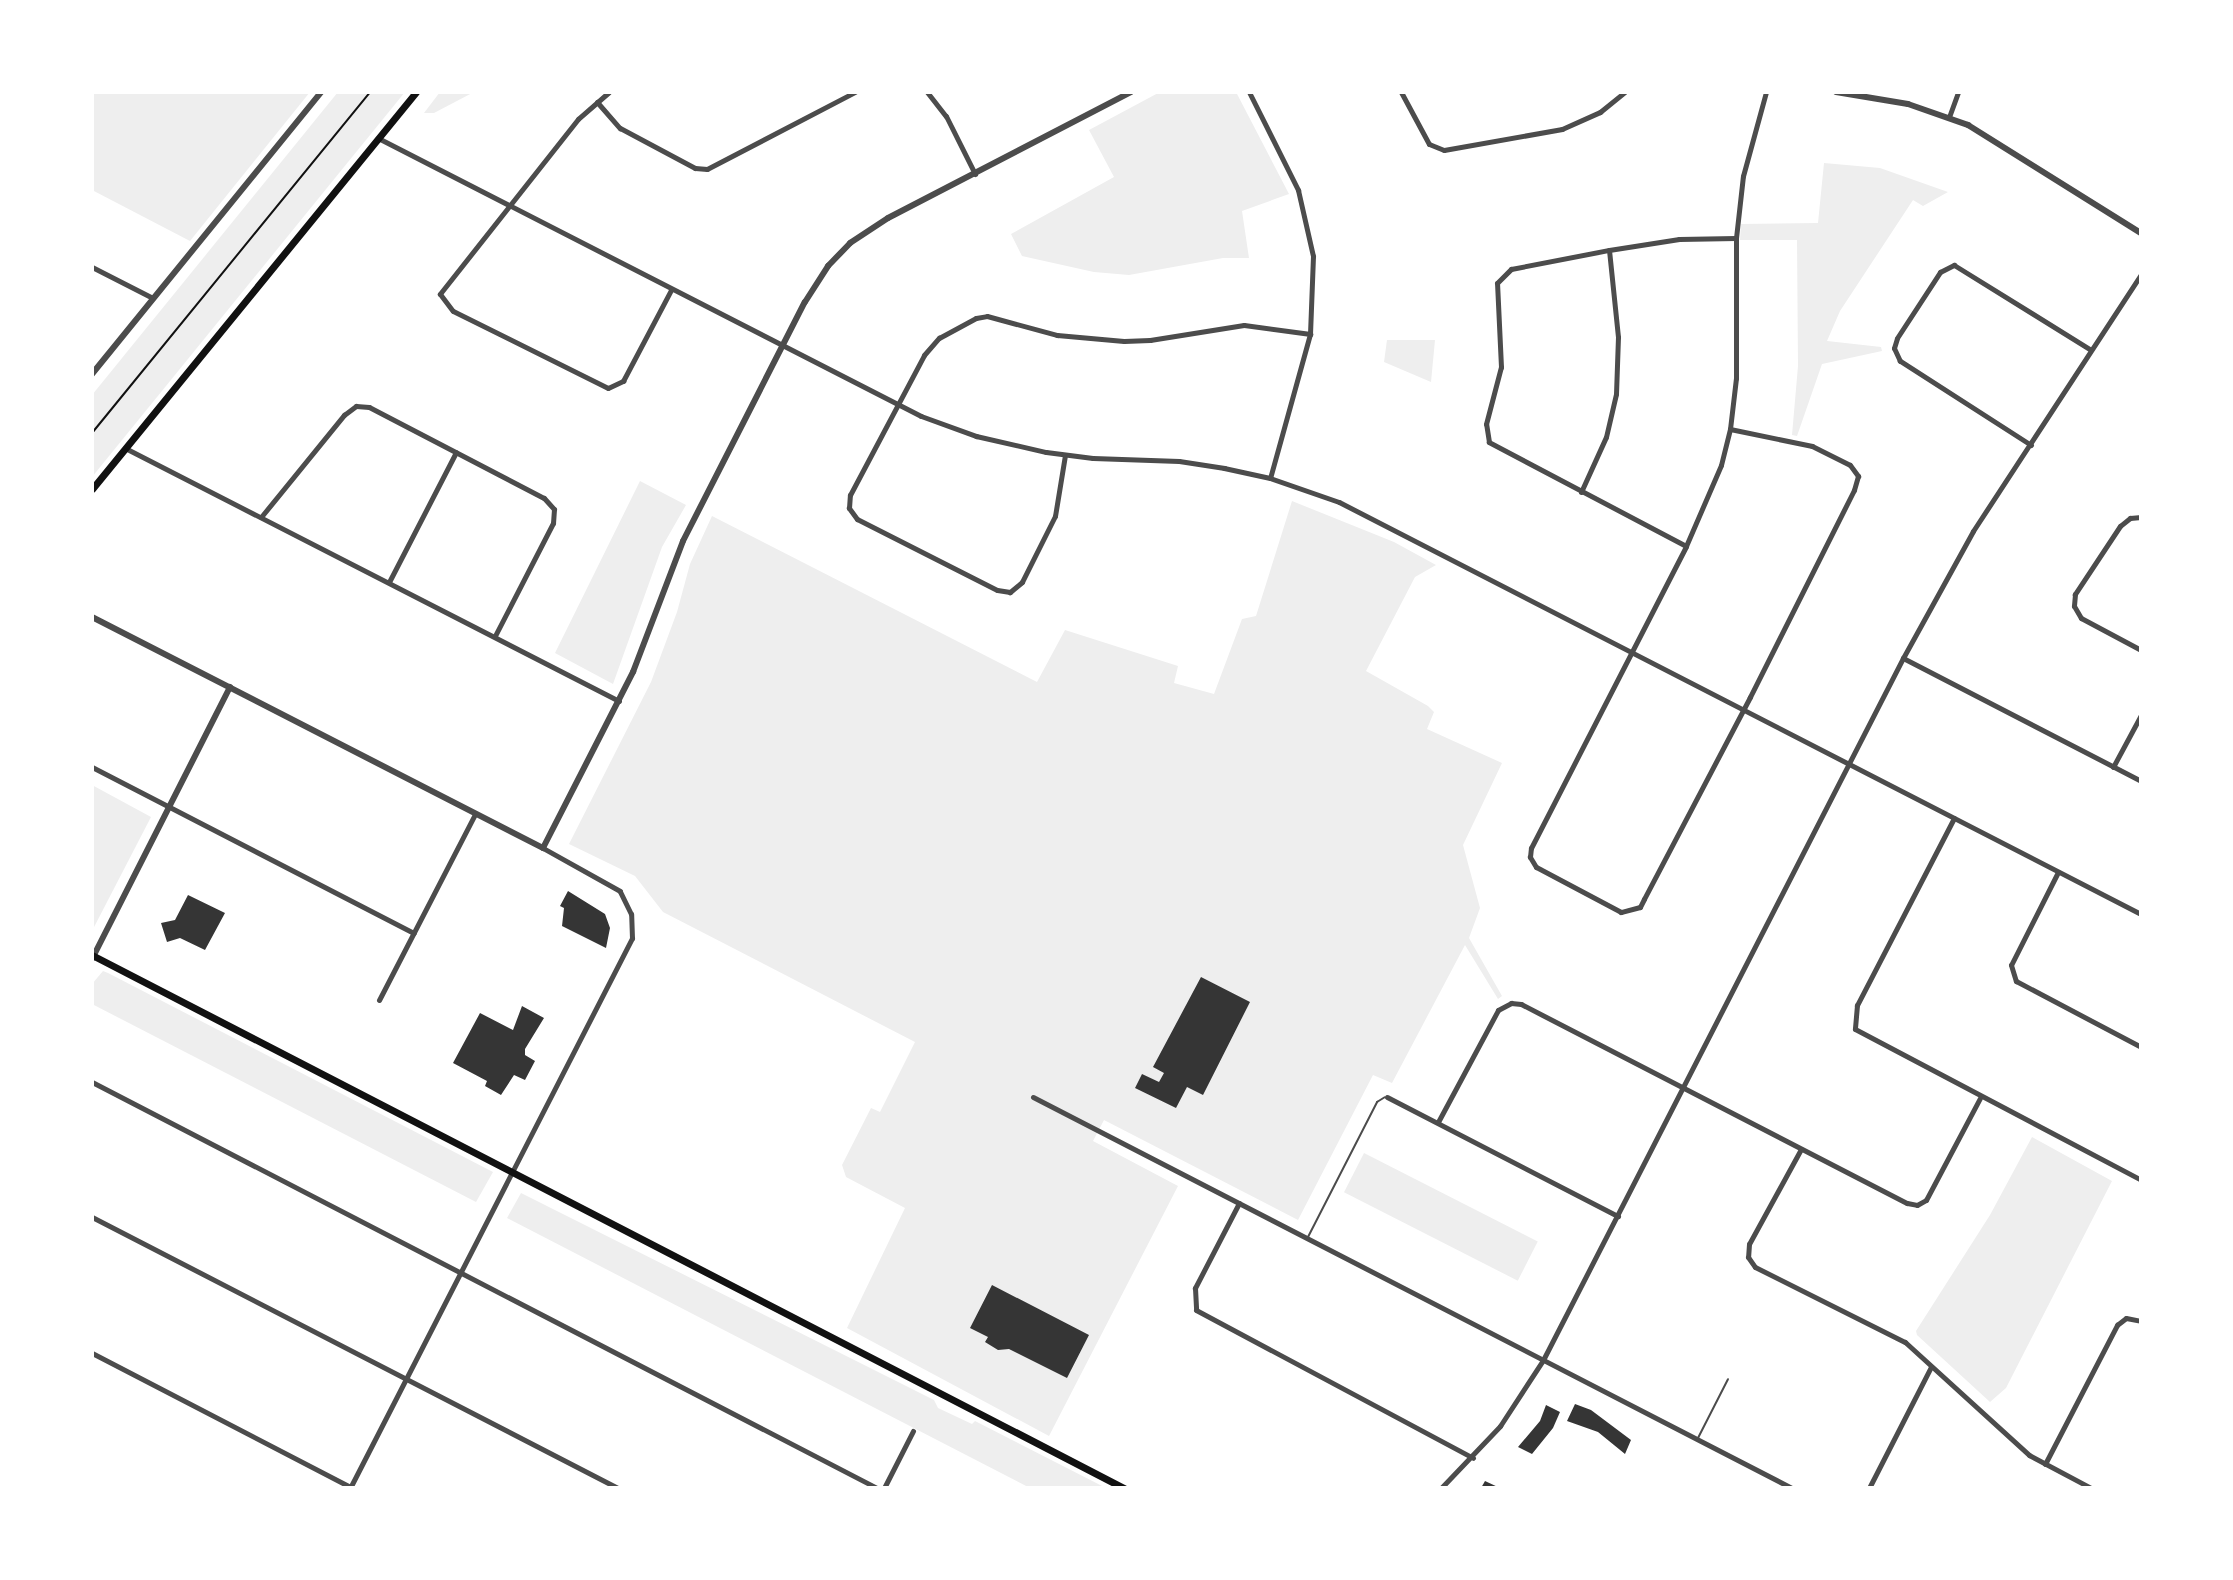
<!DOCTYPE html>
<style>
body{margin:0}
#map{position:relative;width:2233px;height:1580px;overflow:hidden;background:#fff;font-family:Ubuntu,sans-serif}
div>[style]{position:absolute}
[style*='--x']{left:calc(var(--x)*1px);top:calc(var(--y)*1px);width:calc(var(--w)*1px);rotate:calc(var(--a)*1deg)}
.green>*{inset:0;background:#eee;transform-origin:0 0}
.building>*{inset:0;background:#353535}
.path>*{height:2px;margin:-1px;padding:0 1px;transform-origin:1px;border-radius:1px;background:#111}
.service>*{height:2px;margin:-1px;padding:0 1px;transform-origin:1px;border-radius:1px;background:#4c4c4c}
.minor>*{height:5px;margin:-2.5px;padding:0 2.5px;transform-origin:2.5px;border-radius:2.5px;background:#4c4c4c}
.tertiary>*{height:6px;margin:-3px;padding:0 3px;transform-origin:3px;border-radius:3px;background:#4c4c4c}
.secondary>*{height:7px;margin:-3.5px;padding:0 3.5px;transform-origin:3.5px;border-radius:3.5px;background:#111}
span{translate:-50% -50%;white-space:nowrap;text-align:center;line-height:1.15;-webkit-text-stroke:6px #fff;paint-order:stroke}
.frame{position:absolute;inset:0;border:94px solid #fff;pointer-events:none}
</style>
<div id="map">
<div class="green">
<i style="clip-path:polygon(92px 92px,310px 92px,190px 241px,92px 190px)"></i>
<i style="clip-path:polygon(338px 92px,405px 92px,92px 477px,92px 395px)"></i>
<i style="clip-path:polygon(440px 92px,474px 92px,434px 113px,424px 113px)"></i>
<i style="clip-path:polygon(1160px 92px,1236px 92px,1289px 194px,1242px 211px,1249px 258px,1223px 258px,1129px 275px,1094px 272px,1022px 256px,1011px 234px,1114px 177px,1089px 130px)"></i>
<i style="clip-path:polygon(1824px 163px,1880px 168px,1948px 192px,1923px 206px,1913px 200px,1840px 311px,1827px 341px,1881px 347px,1882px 351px,1822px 364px,1797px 436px,1792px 435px,1798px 366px,1797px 240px,1740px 240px,1741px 224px,1818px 223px)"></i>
<i style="clip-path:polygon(1387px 340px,1435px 340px,1431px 382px,1384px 362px)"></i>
<i style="clip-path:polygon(640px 481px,686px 505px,662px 547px,613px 684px,555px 653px)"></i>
<i style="clip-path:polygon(1292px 501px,1394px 542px,1436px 565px,1415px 577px,1366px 671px,1428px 706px,1434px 712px,1427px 729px,1502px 763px,1463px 845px,1480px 908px,1469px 938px,1502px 996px,1498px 999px,1465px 945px,1392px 1083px,1373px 1075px,1298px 1220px,1104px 1120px,1093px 1141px,1178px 1186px,1049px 1436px,847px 1328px,905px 1208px,846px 1177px,842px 1165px,871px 1108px,880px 1112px,915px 1042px,663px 912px,635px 876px,569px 844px,651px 682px,677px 612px,690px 564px,712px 516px,1037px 682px,1065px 630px,1178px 666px,1174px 683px,1214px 694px,1242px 619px,1256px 616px)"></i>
<i style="clip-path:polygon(92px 785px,151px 817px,92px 931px)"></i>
<i style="clip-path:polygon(103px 971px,108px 973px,493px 1172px,476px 1202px,92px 1004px,92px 984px)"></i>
<i style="clip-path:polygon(2032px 1137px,2112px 1181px,2006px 1388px,1990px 1402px,1917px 1335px,1916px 1331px,1990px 1215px)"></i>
<i style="left:1364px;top:1153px;width:195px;height:44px;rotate:27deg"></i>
<i style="clip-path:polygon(521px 1193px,934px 1400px,938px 1408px,972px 1424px,975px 1421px,1106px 1488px,1030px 1488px,507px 1218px)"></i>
</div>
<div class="building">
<i style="clip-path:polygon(568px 891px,605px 914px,610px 928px,606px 948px,562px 926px,564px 908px,560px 906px)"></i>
<i style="clip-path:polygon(188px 895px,225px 913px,205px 950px,180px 938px,167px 942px,161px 923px,175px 920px)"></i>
<i style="clip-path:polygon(1201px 977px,1250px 1002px,1203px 1095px,1187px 1087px,1176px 1108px,1135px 1088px,1142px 1074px,1159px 1082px,1164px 1073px,1153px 1067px)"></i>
<i style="clip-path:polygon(522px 1006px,544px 1018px,525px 1049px,525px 1055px,535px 1061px,525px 1080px,514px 1075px,501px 1095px,485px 1086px,487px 1081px,453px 1063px,480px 1013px,513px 1030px)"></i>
<i style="clip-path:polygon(992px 1285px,1089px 1335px,1067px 1378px,1009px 1349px,998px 1350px,985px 1342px,988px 1337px,970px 1328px)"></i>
<i style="clip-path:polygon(1575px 1404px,1591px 1410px,1631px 1440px,1625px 1454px,1598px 1432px,1567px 1421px)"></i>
<i style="clip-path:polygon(1546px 1405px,1560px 1412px,1553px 1428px,1532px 1454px,1518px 1447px,1540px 1421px)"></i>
<i style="clip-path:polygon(1485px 1481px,1500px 1488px,1481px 1488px)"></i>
</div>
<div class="path">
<i style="--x:92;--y:433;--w:440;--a:-50.8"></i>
</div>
<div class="service">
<i style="--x:1308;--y:1237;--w:152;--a:-62.9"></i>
<i style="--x:1377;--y:1102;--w:9;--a:-32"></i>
<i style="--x:1698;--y:1438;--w:66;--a:-63"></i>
</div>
<div class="minor">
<i style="--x:609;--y:92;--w:41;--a:138.9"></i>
<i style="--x:578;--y:119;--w:223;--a:128.3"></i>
<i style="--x:440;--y:294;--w:21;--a:53"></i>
<i style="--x:453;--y:311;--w:173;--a:26.4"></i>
<i style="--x:608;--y:388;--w:17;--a:-25"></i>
<i style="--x:623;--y:381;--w:103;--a:-62.2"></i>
<i style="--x:927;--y:92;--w:31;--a:52"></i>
<i style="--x:946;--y:116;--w:65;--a:63.4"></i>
<i style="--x:1249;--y:92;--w:110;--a:63.4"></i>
<i style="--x:1298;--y:190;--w:68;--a:77.2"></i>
<i style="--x:1313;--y:256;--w:78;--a:92.2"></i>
<i style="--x:1310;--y:334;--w:149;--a:105.5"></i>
<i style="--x:1401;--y:92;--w:59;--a:61.7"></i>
<i style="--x:1429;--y:144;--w:16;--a:22"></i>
<i style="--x:1444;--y:150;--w:120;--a:-10.1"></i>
<i style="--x:1562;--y:129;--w:42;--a:-24.1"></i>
<i style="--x:1600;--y:112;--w:32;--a:-39"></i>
<i style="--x:597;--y:102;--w:35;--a:49"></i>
<i style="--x:620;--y:128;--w:85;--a:28.1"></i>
<i style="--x:695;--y:168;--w:12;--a:5"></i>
<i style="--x:707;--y:169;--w:167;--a:-27.5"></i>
<i style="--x:1949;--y:117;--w:27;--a:-70"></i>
<i style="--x:378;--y:138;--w:610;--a:27.11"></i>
<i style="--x:921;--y:416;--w:59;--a:20"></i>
<i style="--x:976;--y:436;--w:72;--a:12.9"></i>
<i style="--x:1046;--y:452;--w:47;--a:7.3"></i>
<i style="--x:1093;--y:458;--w:86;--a:2"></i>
<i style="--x:1179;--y:461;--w:46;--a:8.8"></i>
<i style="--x:1224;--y:468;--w:47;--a:12.3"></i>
<i style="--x:1270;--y:478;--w:73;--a:19.2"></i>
<i style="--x:1339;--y:502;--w:902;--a:27.19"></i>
<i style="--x:92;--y:267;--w:66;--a:27"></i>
<i style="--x:1730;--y:429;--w:84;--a:11.7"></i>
<i style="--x:1812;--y:446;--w:42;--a:26.6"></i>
<i style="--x:1850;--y:465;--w:14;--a:54"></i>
<i style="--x:1858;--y:476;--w:15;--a:106"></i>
<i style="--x:1854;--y:490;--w:232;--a:116.7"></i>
<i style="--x:1750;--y:697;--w:228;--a:117.7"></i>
<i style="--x:1644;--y:899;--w:9;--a:117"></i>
<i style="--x:1640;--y:907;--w:20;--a:165"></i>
<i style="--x:1621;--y:912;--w:96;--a:-152.1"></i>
<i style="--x:1536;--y:867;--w:12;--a:-121"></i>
<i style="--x:1530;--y:857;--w:9;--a:-84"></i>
<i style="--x:1531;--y:848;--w:339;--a:-62.8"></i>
<i style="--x:1686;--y:546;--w:88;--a:-66.6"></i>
<i style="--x:1721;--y:465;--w:37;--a:-76"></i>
<i style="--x:1730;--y:429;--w:51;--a:-83.3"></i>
<i style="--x:1736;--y:378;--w:140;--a:-90"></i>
<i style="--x:1736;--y:238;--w:62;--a:-83.6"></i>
<i style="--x:1743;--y:176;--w:87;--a:-74.7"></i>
<i style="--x:2031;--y:445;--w:156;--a:-147.3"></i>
<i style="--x:1900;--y:361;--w:14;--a:-115"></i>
<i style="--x:1894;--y:348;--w:10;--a:-73"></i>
<i style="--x:1897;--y:338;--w:79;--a:-56.9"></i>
<i style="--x:1940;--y:272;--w:16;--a:-27"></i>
<i style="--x:1954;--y:265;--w:161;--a:31.8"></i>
<i style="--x:125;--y:448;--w:555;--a:27.12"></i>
<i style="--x:1065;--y:455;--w:62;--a:99.3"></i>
<i style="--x:1055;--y:516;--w:74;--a:116.6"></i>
<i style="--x:1022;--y:582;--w:16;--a:140"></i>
<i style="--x:1010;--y:592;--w:13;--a:-171"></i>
<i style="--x:997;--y:590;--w:157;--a:-153.1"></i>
<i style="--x:857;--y:519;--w:14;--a:-126"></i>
<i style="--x:849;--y:508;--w:13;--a:-86"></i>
<i style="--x:850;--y:495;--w:158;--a:-62.1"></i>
<i style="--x:924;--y:355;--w:23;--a:-49"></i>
<i style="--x:939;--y:338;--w:42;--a:-28.4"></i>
<i style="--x:976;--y:318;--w:11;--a:-10"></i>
<i style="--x:987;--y:316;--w:73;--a:15.2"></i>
<i style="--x:1057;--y:335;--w:67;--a:5.1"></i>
<i style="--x:1124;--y:341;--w:26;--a:-2"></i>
<i style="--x:1150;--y:340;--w:95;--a:-9.1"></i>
<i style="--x:1244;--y:325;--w:67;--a:7.8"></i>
<i style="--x:1581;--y:492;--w:60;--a:-65.6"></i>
<i style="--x:1606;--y:437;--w:44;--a:-76.9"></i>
<i style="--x:1616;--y:394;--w:57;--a:-88"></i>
<i style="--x:1618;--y:337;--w:87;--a:-95.9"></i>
<i style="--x:261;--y:517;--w:132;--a:-50.9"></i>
<i style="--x:344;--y:415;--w:15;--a:-37"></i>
<i style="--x:356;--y:406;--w:13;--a:4"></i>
<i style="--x:369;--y:407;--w:197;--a:27.5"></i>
<i style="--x:544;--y:498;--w:15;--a:48"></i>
<i style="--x:554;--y:509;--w:14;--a:94"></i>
<i style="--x:553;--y:523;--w:127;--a:117.2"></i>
<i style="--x:2141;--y:517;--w:11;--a:175"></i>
<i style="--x:2130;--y:518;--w:13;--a:141"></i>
<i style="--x:2120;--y:526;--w:82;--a:123.5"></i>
<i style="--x:2075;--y:594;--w:12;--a:95"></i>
<i style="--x:2074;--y:606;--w:14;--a:60"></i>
<i style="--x:2081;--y:618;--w:68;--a:28.1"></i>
<i style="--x:1686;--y:546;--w:223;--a:-152.2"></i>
<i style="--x:1489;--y:442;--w:18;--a:-99"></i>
<i style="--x:1486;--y:424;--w:59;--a:-75.3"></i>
<i style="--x:1501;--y:367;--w:84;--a:-92.7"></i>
<i style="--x:1497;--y:283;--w:20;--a:-45"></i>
<i style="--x:1511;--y:269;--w:100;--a:-11"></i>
<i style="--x:1609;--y:250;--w:71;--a:-8.9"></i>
<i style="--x:1679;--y:239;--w:57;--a:-1"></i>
<i style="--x:389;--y:582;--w:146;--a:-62.7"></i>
<i style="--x:1903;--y:658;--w:268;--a:27.3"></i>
<i style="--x:92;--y:767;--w:362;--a:27.3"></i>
<i style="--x:2113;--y:767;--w:59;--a:-61.7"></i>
<i style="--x:1954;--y:818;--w:211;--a:117.4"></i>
<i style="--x:1857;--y:1005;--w:24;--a:95"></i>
<i style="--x:1855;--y:1029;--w:323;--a:27.8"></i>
<i style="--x:2058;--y:872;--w:104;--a:116.8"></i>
<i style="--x:2011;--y:965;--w:17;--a:73"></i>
<i style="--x:2016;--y:981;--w:141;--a:27.8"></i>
<i style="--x:379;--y:1000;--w:209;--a:-62.7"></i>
<i style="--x:92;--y:1082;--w:884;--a:27.35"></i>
<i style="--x:1033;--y:1097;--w:854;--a:27.26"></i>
<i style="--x:1387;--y:1097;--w:260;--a:27.3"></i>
<i style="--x:1438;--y:1122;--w:127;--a:-61.8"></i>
<i style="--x:1498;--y:1010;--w:15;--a:-28"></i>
<i style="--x:1511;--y:1003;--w:10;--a:6"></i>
<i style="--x:1521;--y:1004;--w:434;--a:27.3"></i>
<i style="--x:1907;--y:1203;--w:10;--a:11"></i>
<i style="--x:1917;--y:1205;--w:10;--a:-29"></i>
<i style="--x:1926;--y:1200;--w:115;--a:-62.1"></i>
<i style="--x:1801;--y:1149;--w:108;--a:118.7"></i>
<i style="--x:1749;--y:1244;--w:13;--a:94"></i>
<i style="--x:1748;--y:1257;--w:12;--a:55"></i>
<i style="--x:1755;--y:1267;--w:168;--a:26.6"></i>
<i style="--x:1905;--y:1342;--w:168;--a:42.3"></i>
<i style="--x:2029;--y:1455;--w:70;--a:28"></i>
<i style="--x:1239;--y:1203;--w:96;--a:117.4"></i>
<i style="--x:1195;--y:1288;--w:22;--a:87"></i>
<i style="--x:1196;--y:1310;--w:314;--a:28.1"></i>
<i style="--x:92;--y:1217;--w:592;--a:27.26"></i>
<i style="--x:92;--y:1353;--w:291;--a:27.4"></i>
<i style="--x:2045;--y:1464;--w:157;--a:-62.6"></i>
<i style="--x:2117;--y:1325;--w:11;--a:-38"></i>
<i style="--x:2126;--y:1318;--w:15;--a:11"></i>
<i style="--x:350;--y:1488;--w:618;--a:-62.85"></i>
<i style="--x:632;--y:938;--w:24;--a:-92"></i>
<i style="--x:631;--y:914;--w:25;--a:-116"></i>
<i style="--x:620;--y:891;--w:88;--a:-150.8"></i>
<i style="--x:884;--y:1488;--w:64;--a:-63"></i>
<i style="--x:1441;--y:1488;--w:86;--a:-46.4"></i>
<i style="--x:1500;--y:1426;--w:79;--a:-56.9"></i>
<i style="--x:1543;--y:1360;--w:789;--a:-62.85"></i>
<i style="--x:1903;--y:658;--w:145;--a:-61.1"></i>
<i style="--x:1973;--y:531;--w:307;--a:-56.8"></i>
<i style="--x:1869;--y:1488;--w:136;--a:-62.9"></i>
</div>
<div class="tertiary">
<i style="--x:1836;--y:92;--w:73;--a:9.5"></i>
<i style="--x:1908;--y:104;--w:64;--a:19.3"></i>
<i style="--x:1968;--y:125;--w:204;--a:32"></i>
<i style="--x:92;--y:374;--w:363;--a:-50.9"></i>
<i style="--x:92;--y:617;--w:507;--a:27.12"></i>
<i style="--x:543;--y:848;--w:198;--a:-62.9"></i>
<i style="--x:633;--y:672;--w:140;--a:-69.1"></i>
<i style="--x:683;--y:541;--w:268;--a:-63"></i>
<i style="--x:805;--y:302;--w:43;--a:-57.4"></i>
<i style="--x:828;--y:266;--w:32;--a:-46"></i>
<i style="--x:850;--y:243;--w:45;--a:-33.3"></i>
<i style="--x:888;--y:218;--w:274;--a:-27.4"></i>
<i style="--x:92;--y:959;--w:305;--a:-63.1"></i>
</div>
<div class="secondary">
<i style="--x:92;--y:489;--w:512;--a:-50.78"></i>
<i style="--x:92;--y:955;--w:1162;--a:27.32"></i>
</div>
<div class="frame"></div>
</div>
